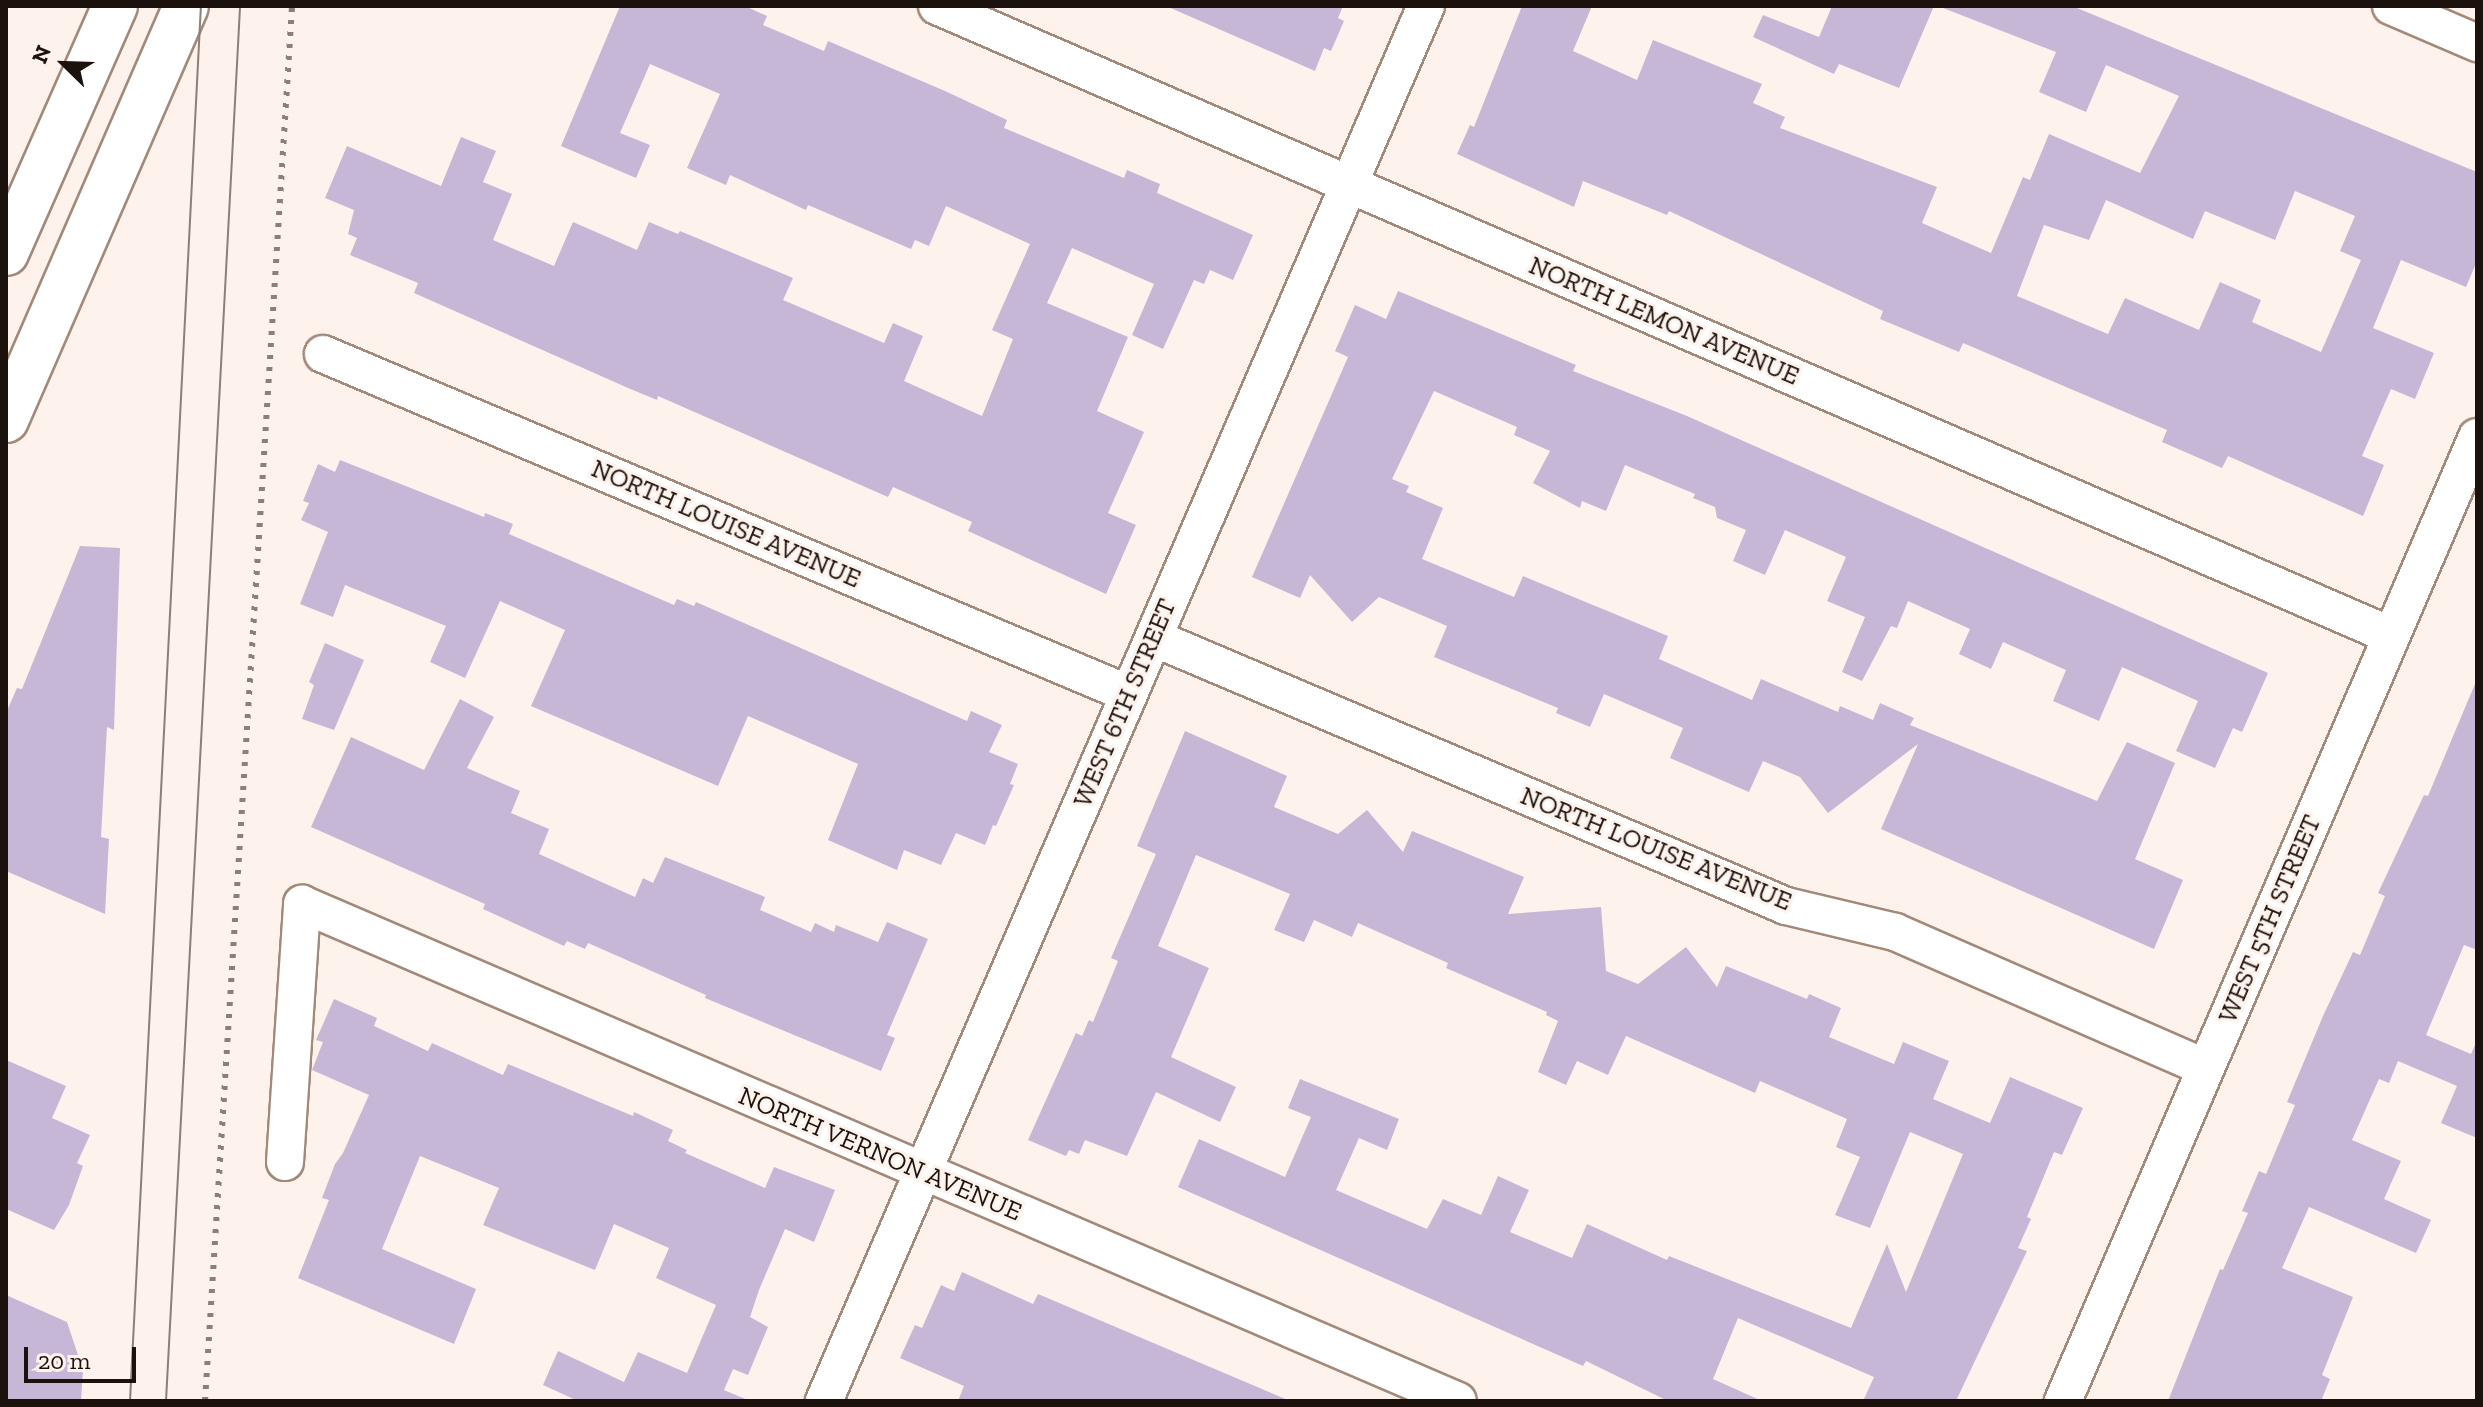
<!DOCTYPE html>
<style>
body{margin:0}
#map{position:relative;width:2483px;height:1407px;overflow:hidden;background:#fef2ec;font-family:"Zilla Slab",serif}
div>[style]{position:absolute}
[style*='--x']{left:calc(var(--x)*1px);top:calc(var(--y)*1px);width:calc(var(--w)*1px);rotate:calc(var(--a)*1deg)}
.building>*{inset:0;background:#c7b7d7}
.roads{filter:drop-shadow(2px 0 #a38979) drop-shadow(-2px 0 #a38979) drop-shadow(0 2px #a38979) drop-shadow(0 -2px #a38979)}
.street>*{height:36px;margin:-18px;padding:0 18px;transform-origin:18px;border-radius:18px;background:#fff}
.primary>*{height:44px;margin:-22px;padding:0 22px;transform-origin:22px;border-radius:22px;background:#fff}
.tram>*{height:2px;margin:-1px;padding:0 1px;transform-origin:1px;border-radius:1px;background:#8a7f79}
.rail>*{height:6px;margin-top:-3px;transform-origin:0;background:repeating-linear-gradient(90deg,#8a7f79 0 4px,transparent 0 12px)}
span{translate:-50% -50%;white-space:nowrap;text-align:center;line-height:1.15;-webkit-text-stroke:6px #fef2ec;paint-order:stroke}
.street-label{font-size:26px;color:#1c120d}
.frame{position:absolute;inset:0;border:8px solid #1c120d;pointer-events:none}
.north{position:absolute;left:24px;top:24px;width:80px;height:80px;-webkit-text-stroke:6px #fef2ec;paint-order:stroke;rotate:293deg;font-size:22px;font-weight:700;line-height:32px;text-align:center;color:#1c120d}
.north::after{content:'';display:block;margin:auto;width:28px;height:36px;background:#1c120d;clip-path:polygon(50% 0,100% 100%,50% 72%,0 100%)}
.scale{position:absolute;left:24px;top:1347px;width:112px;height:36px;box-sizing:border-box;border:4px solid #1c120d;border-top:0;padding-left:10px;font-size:24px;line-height:28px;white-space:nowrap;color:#1c120d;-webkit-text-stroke:6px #fef2ec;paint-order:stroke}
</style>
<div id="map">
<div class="building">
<i style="clip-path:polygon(620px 6px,745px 6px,767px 16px,763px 25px,824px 51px,828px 41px,945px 91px,1007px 120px,1004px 128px,1124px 178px,1127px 170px,1160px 184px,1157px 193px,1253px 235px,1233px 280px,1210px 270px,1204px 284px,1194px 280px,1163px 349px,1132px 335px,1154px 284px,1072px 248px,1047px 303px,1128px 337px,1097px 411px,1144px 432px,1108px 513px,1136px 525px,1106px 594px,968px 531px,972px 522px,893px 487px,888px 497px,658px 396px,657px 400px,628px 388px,414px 293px,418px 283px,350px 255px,357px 238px,348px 234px,354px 210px,325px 198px,347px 146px,441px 186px,461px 137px,496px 151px,483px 182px,512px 194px,493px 240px,554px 266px,573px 222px,637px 250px,649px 222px,678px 234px,680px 231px,793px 278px,783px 300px,884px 343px,893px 323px,923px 336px,904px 381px,982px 416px,1013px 339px,992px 330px,1030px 244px,946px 206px,929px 246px,915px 240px,911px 249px,808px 205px,806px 210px,730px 175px,726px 185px,687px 168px,720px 94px,650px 64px,620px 133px,650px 145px,636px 178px,561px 146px)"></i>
<i style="clip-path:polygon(1166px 6px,1343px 6px,1338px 18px,1344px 21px,1331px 51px,1324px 48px,1315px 71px)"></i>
<i style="clip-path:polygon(evenodd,1522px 6px,1592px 6px,1573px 51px,1637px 80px,1653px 40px,1762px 84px,1753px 103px,1785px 117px,1780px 128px,1937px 187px,1922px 223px,1991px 253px,2023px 177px,2030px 180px,2049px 134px,2140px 173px,2179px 96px,2106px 65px,2086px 112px,2039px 92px,2056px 52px,1943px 8px,2072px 6px,2477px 172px,2477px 261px,2466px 287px,2401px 260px,2373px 328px,2434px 353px,2415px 399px,2391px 389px,2362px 456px,2384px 465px,2363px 516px,2228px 456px,2222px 468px,2162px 442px,2167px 430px,1963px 343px,1959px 352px,1880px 319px,1883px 311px,1669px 211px,1667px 215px,1583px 181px,1574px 207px,1457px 154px,1470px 125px,1474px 127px,1522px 6px,2295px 191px,2355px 216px,2340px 251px,2361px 260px,2321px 352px,2252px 322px,2261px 300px,2220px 282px,2199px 330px,2125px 298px,2108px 334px,2017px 296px,2044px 225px,2089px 240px,2106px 200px,2193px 239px,2205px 211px,2275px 240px,2295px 191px)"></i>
<i style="clip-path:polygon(1832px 6px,1934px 6px,1899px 88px,1839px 64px,1834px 74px,1753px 37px,1763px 15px,1819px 37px)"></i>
<i style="clip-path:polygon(1398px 291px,1576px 365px,1573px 371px,1687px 416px,2268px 673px,2242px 732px,2233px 728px,2215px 768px,2176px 751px,2198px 701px,2122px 667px,2099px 721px,2053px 701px,2066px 670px,2003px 642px,1991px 669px,1959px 654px,1970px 629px,1908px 601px,1897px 628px,1891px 626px,1862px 681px,1842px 672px,1865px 617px,1827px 601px,1846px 557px,1785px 530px,1765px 575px,1733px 561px,1746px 530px,1717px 518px,1715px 507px,1693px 498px,1695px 494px,1625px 465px,1606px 511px,1582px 501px,1580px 508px,1533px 483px,1550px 451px,1514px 435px,1517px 427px,1434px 391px,1392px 479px,1409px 486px,1406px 492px,1443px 508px,1422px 559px,1514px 597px,1523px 576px,1668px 636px,1659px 659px,1752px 700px,1761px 679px,1838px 712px,1840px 706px,1873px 720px,1880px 703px,1914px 718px,1910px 725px,2097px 801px,2127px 742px,2175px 763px,2135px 859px,2183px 880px,2154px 949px,1881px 829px,1918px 744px,1828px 813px,1800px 777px,1763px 761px,1749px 792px,1670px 758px,1683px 728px,1604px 694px,1590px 727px,1556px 713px,1558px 708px,1434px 657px,1447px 626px,1379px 597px,1352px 622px,1310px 575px,1300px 598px,1252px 577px,1348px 357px,1335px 351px,1355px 305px,1386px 319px)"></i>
<i style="clip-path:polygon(340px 460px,484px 517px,485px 513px,513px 524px,509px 534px,674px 605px,677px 599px,694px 606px,696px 602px,967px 721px,971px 711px,1002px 725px,989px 752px,1018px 764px,1010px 784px,1014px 785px,996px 826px,993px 825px,985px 845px,956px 833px,941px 865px,904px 850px,897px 870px,828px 840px,858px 764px,748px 716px,718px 786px,531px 706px,565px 630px,500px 601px,465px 678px,430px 662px,446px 626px,345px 585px,333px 617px,300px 604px,328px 532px,301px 520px,309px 503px,303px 501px,318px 464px,335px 472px)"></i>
<i style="clip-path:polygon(80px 546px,120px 548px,114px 730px,107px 727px,101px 837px,109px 839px,105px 914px,6px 871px,6px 713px,17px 688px,22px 689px)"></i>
<i style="clip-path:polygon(325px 643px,364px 660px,334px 730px,302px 719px,314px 685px,309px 682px)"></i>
<i style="clip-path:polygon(2477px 679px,2477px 950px,2464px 945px,2426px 1035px,2471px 1054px,2477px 1040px,2477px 1138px,2441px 1123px,2457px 1086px,2398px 1061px,2389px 1083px,2379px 1079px,2352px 1140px,2401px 1161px,2384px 1199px,2431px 1220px,2416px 1253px,2309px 1207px,2282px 1268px,2353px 1297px,2322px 1375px,2330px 1379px,2321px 1401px,2168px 1401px,2220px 1269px,2223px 1270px,2248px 1213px,2242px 1211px,2259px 1171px,2266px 1174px,2295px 1105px,2287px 1102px,2323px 1016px,2353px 952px,2360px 955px,2385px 896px,2378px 893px,2424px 795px,2428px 796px)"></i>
<i style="clip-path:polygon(460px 699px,494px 717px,467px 768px,520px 791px,511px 813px,549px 829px,539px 854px,635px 897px,643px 878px,653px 883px,665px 857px,765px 897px,760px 910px,811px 932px,815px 923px,834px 932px,836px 925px,878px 942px,887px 922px,928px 939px,887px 1035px,895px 1038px,881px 1071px,705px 998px,706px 995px,588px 943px,585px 949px,567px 941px,564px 946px,483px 909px,485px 904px,311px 827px,351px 737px,424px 770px)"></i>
<i style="clip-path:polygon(1185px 731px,1287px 776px,1274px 807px,1338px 834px,1367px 810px,1403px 852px,1412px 831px,1524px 877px,1508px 914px,1601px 907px,1606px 971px,1638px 984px,1686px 947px,1717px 987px,1726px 966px,1807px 999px,1809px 994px,1841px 1008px,1829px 1037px,1894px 1064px,1903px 1042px,1949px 1061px,1933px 1099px,1990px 1123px,2010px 1077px,2083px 1108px,2062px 1155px,2054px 1152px,2027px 1217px,2031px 1219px,2018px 1248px,2027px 1251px,1956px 1401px,1863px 1401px,1874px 1377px,1738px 1318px,1713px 1379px,1762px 1401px,1668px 1401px,1586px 1361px,1583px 1366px,1178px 1187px,1199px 1139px,1285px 1177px,1311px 1117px,1288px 1108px,1300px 1079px,1399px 1119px,1387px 1150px,1359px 1138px,1336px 1190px,1427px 1229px,1443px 1199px,1481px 1215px,1498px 1176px,1529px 1190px,1510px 1232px,1572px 1258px,1587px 1224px,1667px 1260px,1669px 1256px,1851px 1328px,1887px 1244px,1906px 1292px,1963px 1154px,1910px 1132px,1870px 1228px,1835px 1215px,1860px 1157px,1836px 1147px,1847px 1119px,1760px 1081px,1755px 1093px,1626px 1036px,1608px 1075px,1577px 1061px,1566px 1085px,1538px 1072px,1558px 1021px,1546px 1015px,1547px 1012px,1446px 968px,1448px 963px,1358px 923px,1352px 937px,1314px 920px,1304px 942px,1274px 930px,1290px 894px,1196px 855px,1158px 946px,1209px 968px,1171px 1057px,1236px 1087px,1220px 1122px,1156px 1092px,1127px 1156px,1085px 1140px,1079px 1154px,1069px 1150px,1066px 1156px,1028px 1140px,1076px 1033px,1082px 1036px,1089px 1020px,1093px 1022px,1118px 961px,1111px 958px,1156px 854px,1137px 846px)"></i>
<i style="clip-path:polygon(334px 999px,377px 1018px,374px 1026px,428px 1051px,432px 1043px,503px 1075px,508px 1064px,633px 1116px,634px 1112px,673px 1130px,668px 1141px,687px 1150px,685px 1153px,765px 1188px,774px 1167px,835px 1190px,814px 1242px,785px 1229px,759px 1290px,750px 1317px,768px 1327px,748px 1375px,733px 1369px,724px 1390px,750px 1401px,578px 1401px,543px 1385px,558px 1351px,624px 1382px,638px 1352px,687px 1373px,716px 1305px,656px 1278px,669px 1248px,614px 1224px,595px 1270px,483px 1225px,499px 1188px,420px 1156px,382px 1249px,476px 1289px,454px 1344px,298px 1278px,329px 1200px,322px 1198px,335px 1164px,343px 1153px,369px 1095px,312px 1070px,323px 1042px,316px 1040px)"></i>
<i style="clip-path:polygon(6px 1060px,66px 1086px,52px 1118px,90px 1135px,77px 1163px,83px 1166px,69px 1205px,54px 1230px,6px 1209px)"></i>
<i style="clip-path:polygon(962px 1272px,1033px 1304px,1038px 1294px,1290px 1401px,958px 1401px,964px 1386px,900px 1358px,915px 1325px,922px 1328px,941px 1285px,954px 1291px)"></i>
<i style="clip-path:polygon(6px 1295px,67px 1322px,83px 1370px,81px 1401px,6px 1401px)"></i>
</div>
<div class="roads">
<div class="street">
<i style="--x:937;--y:6;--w:1583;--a:23.41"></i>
<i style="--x:2391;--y:6;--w:94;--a:23.3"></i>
<i style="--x:323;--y:354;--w:875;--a:22.87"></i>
<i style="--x:1154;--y:638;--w:686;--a:22.98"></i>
<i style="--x:1786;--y:906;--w:112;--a:13.4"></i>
<i style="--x:1895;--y:932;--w:339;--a:23.6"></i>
<i style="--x:285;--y:1162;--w:259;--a:-86.2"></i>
<i style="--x:302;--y:904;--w:1258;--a:23.26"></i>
<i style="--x:824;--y:1401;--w:1519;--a:-66.66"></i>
<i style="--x:2063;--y:1401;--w:1049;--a:-66.76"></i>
</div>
<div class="primary">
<i style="--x:6;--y:253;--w:270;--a:-66.2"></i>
<i style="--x:6;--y:420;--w:451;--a:-66.5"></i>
</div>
</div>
<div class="tram">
<i style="--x:130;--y:1401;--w:1397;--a:-87.09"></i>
<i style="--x:166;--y:1401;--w:1397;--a:-86.96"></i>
</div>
<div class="rail">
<i style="--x:205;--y:1401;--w:1398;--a:-86.43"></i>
</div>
<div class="street-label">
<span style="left:1664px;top:321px;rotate:23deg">NORTH LEMON AVENUE</span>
<span style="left:726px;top:524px;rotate:23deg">NORTH LOUISE AVENUE</span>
<span style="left:1125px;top:703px;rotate:-67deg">WEST 6TH STREET</span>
<span style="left:1656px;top:849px;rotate:22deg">NORTH LOUISE AVENUE</span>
<span style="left:2270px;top:919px;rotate:-67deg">WEST 5TH STREET</span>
<span style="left:880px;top:1154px;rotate:23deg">NORTH VERNON AVENUE</span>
</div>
<div class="frame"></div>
<div class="north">N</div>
<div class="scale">20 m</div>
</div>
